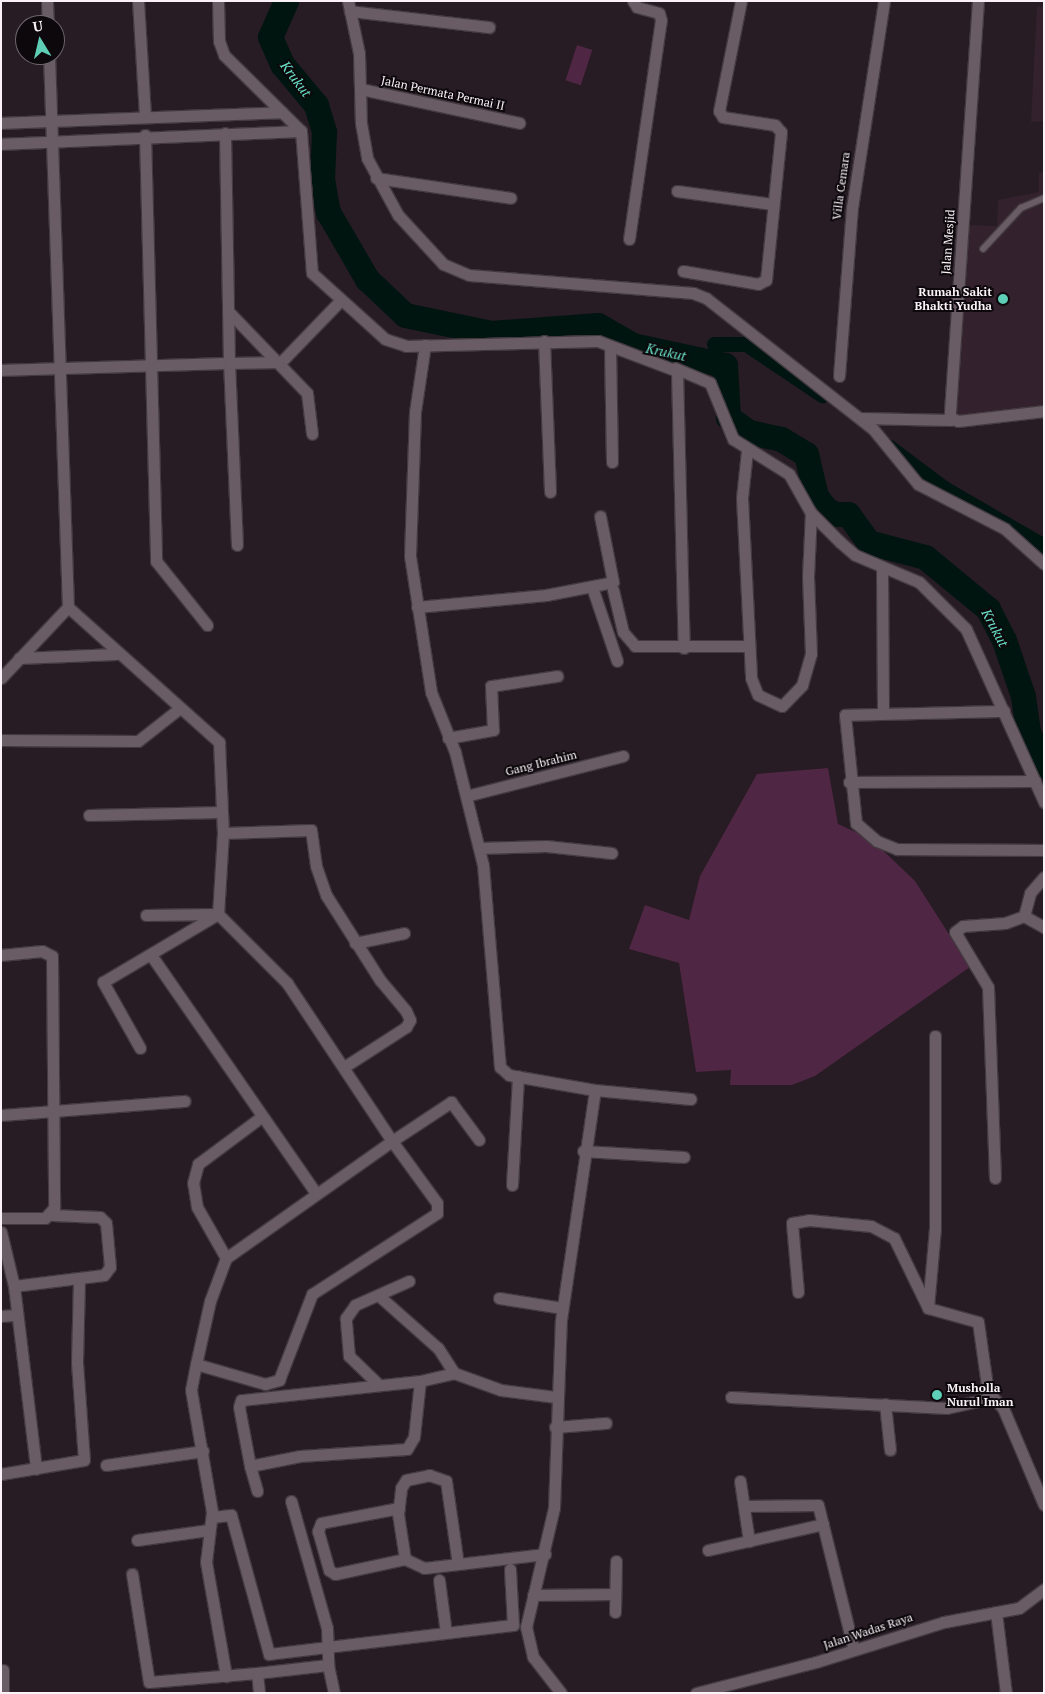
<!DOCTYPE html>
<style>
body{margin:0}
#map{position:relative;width:1045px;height:1694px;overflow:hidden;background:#271c23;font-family:"PT Serif",serif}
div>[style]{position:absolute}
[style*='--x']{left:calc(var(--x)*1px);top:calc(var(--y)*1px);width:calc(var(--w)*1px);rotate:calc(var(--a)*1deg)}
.built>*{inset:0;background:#33222d}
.green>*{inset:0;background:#4f2643;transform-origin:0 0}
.canal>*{height:15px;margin:-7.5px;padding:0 7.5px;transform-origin:7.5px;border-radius:7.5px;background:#001510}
.river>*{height:25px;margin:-12.5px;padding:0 12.5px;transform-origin:12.5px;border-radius:12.5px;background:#001510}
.roads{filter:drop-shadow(1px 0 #433a40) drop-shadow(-1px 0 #433a40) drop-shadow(0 1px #433a40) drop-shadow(0 -1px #433a40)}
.lane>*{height:5.5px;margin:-2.75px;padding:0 2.75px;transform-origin:2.75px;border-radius:2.75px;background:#695c64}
.street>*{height:11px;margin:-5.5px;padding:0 5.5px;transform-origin:5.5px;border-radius:5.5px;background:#695c64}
.dots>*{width:14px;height:14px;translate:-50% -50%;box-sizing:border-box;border:2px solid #0c080b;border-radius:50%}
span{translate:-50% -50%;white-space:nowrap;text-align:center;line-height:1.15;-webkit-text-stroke:4px #0c080b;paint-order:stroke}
.street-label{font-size:12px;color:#faf2f7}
.poi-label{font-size:12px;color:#faf2f7;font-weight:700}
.right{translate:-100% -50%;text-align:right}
.left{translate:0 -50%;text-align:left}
.water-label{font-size:14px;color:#68e1c8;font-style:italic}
.frame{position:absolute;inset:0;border:2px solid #faf2f7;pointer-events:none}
.north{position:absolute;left:15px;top:15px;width:50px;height:50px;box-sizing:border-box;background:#0c080b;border:1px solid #6b6669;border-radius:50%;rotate:351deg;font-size:14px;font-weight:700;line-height:20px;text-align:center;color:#faf2f7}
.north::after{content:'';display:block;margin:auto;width:18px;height:22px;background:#5eceb7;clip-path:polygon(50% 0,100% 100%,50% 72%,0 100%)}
</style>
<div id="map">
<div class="built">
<i style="clip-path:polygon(1037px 6px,1044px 7px,1044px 121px,1031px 122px)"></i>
<i style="clip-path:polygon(1044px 172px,1044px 405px,1011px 414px,957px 417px,956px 327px,969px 225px,997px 226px,998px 200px,1039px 192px,1039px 173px)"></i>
</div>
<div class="green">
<i style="left:577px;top:45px;width:16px;height:37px;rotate:18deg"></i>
<i style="clip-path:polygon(828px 768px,838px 824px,871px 839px,915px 881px,970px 967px,815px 1076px,792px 1085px,730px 1085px,731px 1070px,696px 1072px,679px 963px,629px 949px,645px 905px,689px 920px,700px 876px,757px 774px)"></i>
</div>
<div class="canal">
<i style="--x:714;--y:344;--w:32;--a:0"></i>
<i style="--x:746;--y:344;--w:92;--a:33.9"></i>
<i style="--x:888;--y:446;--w:70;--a:36.9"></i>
<i style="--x:944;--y:488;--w:116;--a:30.1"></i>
</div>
<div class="river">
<i style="--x:286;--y:1;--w:39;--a:114"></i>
<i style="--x:270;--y:37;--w:30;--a:66"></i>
<i style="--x:282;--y:64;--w:53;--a:50.3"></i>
<i style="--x:316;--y:105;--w:28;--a:73"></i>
<i style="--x:324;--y:132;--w:47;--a:92.4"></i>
<i style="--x:322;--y:179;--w:34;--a:80"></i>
<i style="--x:328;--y:212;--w:78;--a:59.8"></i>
<i style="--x:367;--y:279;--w:52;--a:43.5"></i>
<i style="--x:405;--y:315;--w:88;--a:11.8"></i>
<i style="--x:491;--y:333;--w:107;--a:-4.3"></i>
<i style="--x:598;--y:325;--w:39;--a:30"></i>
<i style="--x:632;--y:345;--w:95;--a:12.1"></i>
<i style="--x:725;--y:365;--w:52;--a:86.7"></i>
<i style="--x:728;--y:417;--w:26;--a:36"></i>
<i style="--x:749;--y:432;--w:33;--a:12"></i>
<i style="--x:781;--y:439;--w:29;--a:31"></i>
<i style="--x:806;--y:454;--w:43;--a:76.6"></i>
<i style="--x:816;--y:496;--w:15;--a:53"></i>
<i style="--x:825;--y:508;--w:11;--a:34"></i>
<i style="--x:834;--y:514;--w:14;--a:0"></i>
<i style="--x:848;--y:514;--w:34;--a:54"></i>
<i style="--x:868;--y:542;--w:59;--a:14.7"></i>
<i style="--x:925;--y:557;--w:82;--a:39.5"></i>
<i style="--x:988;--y:609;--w:35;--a:63"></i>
<i style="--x:1004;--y:640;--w:59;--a:71.3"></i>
<i style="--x:1023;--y:696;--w:36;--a:82"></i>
<i style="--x:1028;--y:732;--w:38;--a:65"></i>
</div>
<div class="roads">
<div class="lane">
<i style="--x:983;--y:249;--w:56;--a:-47.2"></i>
<i style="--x:1021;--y:208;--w:25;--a:-23"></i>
</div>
<div class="street">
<i style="--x:47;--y:1;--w:24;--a:88"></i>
<i style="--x:138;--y:1;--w:116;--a:86.5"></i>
<i style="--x:218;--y:1;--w:40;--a:88.6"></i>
<i style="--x:219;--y:41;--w:15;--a:70"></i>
<i style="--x:224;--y:55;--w:108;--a:44.6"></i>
<i style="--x:301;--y:131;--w:142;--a:85.6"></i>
<i style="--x:312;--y:273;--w:98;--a:42.1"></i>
<i style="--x:385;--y:339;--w:22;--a:18"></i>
<i style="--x:406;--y:346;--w:192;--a:-1.5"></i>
<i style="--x:598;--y:341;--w:85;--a:20.8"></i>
<i style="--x:677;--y:371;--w:277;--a:88.6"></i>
<i style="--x:348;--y:1;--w:53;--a:78.1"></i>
<i style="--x:359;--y:53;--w:70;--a:88.4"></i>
<i style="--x:361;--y:123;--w:36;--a:80"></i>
<i style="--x:367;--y:158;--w:65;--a:61.5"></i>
<i style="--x:398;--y:215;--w:67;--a:47.4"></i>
<i style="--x:443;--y:264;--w:28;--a:23"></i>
<i style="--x:469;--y:275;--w:225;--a:4.6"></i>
<i style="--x:693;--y:293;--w:14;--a:21"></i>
<i style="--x:706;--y:298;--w:212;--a:38.1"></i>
<i style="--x:873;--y:429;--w:71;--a:50.7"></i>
<i style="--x:918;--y:484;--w:98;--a:27.3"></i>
<i style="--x:1005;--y:529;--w:52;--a:41.9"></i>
<i style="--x:978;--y:1;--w:417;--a:93.9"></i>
<i style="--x:950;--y:417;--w:9;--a:27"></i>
<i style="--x:958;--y:421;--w:87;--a:-6.6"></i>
<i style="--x:350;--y:11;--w:140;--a:6.6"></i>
<i style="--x:49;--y:55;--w:552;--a:88.03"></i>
<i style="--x:68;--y:607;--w:203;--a:41.8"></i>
<i style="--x:219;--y:742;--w:91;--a:87.5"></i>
<i style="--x:223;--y:833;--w:81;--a:93.5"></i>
<i style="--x:218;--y:914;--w:98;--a:45"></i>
<i style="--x:287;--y:983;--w:190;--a:56.4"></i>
<i style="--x:392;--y:1141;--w:203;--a:144.8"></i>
<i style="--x:226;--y:1258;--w:46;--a:110.4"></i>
<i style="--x:210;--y:1301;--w:65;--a:102.5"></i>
<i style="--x:196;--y:1364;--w:72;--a:16.2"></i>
<i style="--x:265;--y:1384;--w:15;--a:-16"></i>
<i style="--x:279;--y:1380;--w:92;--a:-69"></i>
<i style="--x:312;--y:1294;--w:149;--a:-32.9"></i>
<i style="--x:437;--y:1213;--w:10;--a:-90"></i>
<i style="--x:437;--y:1203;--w:77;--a:-126"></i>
<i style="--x:392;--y:1141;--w:71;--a:-33.5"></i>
<i style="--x:451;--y:1102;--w:47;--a:53.6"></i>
<i style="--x:361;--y:89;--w:162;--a:12.1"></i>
<i style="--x:1;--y:123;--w:281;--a:-2.2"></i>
<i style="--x:145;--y:135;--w:426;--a:88.5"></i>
<i style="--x:156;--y:561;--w:82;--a:51.4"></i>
<i style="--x:1;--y:144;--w:300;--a:-2.5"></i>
<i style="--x:376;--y:178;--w:136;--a:8.4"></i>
<i style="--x:677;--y:191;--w:96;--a:7.8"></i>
<i style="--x:629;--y:239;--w:221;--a:-81.7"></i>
<i style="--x:661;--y:20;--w:7;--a:-106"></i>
<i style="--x:659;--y:13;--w:23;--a:-165"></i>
<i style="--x:637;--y:7;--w:7;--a:-124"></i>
<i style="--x:683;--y:271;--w:76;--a:9.8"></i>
<i style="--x:758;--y:284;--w:9;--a:-27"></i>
<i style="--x:766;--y:280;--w:149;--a:-84.2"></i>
<i style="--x:781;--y:132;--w:9;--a:-131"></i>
<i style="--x:775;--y:125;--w:53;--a:-171.3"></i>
<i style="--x:723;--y:117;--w:7;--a:-124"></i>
<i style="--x:719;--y:111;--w:112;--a:-78.7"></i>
<i style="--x:228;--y:311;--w:114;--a:46.1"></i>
<i style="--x:307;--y:393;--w:41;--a:83"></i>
<i style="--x:544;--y:341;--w:151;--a:87.7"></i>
<i style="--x:425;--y:345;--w:68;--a:98.5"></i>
<i style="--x:415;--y:412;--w:144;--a:92"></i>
<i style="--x:410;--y:556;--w:138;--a:81.2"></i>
<i style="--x:431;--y:692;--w:65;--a:68.2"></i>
<i style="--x:455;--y:752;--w:116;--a:76.1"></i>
<i style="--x:483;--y:865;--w:203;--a:85.2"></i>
<i style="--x:500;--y:1067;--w:12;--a:42"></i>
<i style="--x:509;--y:1075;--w:87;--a:9.9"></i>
<i style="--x:595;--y:1090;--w:96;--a:5.4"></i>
<i style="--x:610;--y:347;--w:115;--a:89"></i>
<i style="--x:675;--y:368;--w:38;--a:23"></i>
<i style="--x:710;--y:383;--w:61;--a:67.7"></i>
<i style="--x:733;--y:439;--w:66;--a:32"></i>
<i style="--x:789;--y:474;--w:45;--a:60.6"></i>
<i style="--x:811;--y:513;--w:41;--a:45"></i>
<i style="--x:840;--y:542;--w:20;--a:41"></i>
<i style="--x:855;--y:555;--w:69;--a:22.9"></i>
<i style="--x:919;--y:582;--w:66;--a:45"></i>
<i style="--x:966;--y:629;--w:190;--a:65.7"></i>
<i style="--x:1;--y:370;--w:228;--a:-1.8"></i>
<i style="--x:229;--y:363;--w:230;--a:-91"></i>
<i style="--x:839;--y:376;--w:169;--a:-85.6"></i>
<i style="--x:852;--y:208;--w:209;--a:-81.2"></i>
<i style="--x:861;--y:418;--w:90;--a:1.3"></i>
<i style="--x:747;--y:451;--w:47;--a:96.1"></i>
<i style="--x:742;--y:498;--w:180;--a:87.1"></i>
<i style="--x:751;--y:678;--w:18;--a:68"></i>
<i style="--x:758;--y:695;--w:26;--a:25"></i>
<i style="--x:782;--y:706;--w:29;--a:-46"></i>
<i style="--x:802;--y:685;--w:32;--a:-74"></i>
<i style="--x:811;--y:654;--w:78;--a:-92.2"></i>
<i style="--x:808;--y:576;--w:63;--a:-87.3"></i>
<i style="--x:237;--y:545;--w:182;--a:-92.5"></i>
<i style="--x:229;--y:363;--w:52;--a:-1.1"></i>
<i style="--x:281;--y:362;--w:85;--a:-46"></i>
<i style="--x:882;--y:568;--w:144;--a:89.6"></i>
<i style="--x:592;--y:587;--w:78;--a:71.3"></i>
<i style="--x:613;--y:590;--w:43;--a:76.6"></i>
<i style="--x:623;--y:632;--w:18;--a:49"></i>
<i style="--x:635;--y:646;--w:113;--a:0"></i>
<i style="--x:417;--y:607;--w:130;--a:-5.3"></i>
<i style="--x:546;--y:595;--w:68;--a:-11"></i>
<i style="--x:613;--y:582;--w:67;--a:-101.1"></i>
<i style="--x:19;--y:658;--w:97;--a:-2.4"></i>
<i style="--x:1;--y:678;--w:98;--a:-46.7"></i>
<i style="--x:1004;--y:711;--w:159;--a:178.6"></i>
<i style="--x:845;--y:715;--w:109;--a:84.2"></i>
<i style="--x:856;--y:823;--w:28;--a:41"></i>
<i style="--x:877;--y:841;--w:22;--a:22"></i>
<i style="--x:897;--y:849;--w:147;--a:0.4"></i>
<i style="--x:448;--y:738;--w:46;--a:-10.1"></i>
<i style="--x:493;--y:730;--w:44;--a:-92.6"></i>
<i style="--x:491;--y:686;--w:67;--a:-8.6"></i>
<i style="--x:1;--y:740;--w:137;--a:0.4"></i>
<i style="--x:138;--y:741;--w:53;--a:-38.2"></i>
<i style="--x:849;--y:782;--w:186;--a:-0.3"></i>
<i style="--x:466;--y:796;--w:162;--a:-14.3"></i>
<i style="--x:89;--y:815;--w:133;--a:-1.3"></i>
<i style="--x:223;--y:833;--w:88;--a:-2"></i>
<i style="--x:311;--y:830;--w:36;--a:82"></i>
<i style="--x:316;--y:866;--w:31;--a:71"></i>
<i style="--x:326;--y:895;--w:101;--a:57.6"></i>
<i style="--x:380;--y:980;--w:40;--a:50"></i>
<i style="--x:406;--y:1011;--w:10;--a:66"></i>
<i style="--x:410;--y:1020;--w:8;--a:120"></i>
<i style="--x:406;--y:1027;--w:74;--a:147.2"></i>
<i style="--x:479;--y:848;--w:67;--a:-1.7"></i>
<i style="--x:546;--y:846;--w:66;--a:6.1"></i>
<i style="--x:146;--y:915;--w:71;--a:-0.8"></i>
<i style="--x:1024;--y:916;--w:23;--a:29"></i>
<i style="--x:355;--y:943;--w:50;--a:-11.5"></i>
<i style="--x:1;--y:955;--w:41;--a:-5.6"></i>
<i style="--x:42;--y:951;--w:11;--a:27"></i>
<i style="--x:52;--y:956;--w:252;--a:89.5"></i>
<i style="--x:54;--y:1208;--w:13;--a:132"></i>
<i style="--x:45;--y:1218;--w:44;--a:180"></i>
<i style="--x:151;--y:955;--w:290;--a:55.3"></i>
<i style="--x:140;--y:1048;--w:76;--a:-119.3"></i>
<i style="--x:103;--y:982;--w:134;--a:-30.6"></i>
<i style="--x:1;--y:1115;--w:184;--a:-4.4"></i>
<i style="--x:583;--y:1151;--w:101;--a:3.4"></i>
<i style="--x:995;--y:1178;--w:191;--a:-92.1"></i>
<i style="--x:988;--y:987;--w:64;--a:-121"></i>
<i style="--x:955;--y:932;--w:10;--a:-37"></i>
<i style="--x:963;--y:926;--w:42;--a:-4.1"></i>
<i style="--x:1005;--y:923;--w:20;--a:-20"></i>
<i style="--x:1024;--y:916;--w:24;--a:-75"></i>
<i style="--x:1030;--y:893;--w:21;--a:-49"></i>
<i style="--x:512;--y:1185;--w:109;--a:-86.8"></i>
<i style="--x:1;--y:1232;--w:56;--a:76.5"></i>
<i style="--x:14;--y:1286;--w:184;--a:83.1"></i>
<i style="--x:226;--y:1258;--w:59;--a:-119.6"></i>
<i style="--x:197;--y:1207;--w:24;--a:-99"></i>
<i style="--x:193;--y:1183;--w:20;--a:-75"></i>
<i style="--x:198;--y:1164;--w:79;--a:-36.7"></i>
<i style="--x:14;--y:1286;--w:65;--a:-7"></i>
<i style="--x:798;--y:1292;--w:69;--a:-95"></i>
<i style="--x:792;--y:1223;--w:17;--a:-10"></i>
<i style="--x:809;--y:1220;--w:62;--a:5.5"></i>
<i style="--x:871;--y:1226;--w:26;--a:28"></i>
<i style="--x:894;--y:1238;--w:78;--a:64.1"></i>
<i style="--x:928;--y:1308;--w:52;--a:15.6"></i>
<i style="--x:978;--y:1322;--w:71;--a:81.9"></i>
<i style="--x:988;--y:1392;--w:22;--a:47"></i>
<i style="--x:1003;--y:1408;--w:105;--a:67.1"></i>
<i style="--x:378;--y:1295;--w:80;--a:41.5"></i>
<i style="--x:438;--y:1348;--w:30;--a:57"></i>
<i style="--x:454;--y:1373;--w:50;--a:19.9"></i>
<i style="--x:501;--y:1390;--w:55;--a:7.3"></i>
<i style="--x:499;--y:1298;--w:64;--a:9"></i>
<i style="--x:928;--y:1308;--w:80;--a:-85"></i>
<i style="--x:935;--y:1228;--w:192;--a:-90"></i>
<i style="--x:1;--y:1316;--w:16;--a:-4"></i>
<i style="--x:196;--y:1364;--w:26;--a:101"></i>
<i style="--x:191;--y:1390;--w:124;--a:80.2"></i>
<i style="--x:212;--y:1512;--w:50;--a:96.8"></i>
<i style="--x:206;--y:1562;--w:116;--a:80"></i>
<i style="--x:420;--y:1381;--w:35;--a:-13"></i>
<i style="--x:379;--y:1385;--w:42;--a:-136"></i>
<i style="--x:349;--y:1356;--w:38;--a:-95"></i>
<i style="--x:346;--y:1318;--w:16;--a:-55"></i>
<i style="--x:355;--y:1305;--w:59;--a:-24"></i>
<i style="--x:731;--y:1397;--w:216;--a:2.9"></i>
<i style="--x:947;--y:1408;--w:45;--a:-12.8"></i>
<i style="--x:885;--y:1404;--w:46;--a:83.8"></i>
<i style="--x:555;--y:1427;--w:51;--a:-4.5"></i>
<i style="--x:106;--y:1465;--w:98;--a:-8.2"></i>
<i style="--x:250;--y:1466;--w:51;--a:-11.3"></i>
<i style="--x:300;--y:1456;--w:107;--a:-3.7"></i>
<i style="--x:407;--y:1449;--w:14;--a:-60"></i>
<i style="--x:414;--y:1437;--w:56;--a:-83.9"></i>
<i style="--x:420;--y:1381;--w:180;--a:173.9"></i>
<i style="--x:241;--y:1400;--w:7;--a:106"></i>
<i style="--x:239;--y:1407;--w:60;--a:79.4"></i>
<i style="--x:250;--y:1466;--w:26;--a:74"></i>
<i style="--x:1;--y:1474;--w:84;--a:-9.6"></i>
<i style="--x:84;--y:1460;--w:98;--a:-94.1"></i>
<i style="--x:77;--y:1362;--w:84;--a:-88.6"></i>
<i style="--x:79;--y:1278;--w:25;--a:-7"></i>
<i style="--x:104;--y:1275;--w:10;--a:-53"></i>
<i style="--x:110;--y:1267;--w:44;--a:-95.2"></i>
<i style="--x:106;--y:1223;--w:8;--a:-135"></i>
<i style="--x:100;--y:1217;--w:48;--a:-177.6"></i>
<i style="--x:740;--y:1481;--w:61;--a:81.5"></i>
<i style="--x:291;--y:1501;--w:132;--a:74.2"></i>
<i style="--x:327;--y:1628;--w:37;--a:88"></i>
<i style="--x:744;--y:1506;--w:74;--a:-0.8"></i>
<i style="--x:818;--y:1505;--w:149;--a:76.1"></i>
<i style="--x:399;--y:1508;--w:79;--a:169.1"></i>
<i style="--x:321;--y:1523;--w:9;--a:111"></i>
<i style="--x:318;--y:1531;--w:41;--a:74.2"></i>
<i style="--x:329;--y:1570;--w:7;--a:34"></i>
<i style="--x:335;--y:1574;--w:72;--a:-12.1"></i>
<i style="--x:405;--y:1559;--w:21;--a:25"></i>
<i style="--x:424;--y:1568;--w:122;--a:-6.6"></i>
<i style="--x:212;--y:1517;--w:19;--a:-6"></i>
<i style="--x:231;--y:1515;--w:144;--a:74.7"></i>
<i style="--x:269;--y:1654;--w:246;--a:-6.8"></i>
<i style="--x:513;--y:1625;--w:56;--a:-93.1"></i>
<i style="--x:137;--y:1540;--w:72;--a:-8"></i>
<i style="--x:708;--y:1550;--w:118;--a:-12.7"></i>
<i style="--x:405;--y:1559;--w:46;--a:-98.8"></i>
<i style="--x:398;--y:1514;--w:26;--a:-83"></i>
<i style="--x:401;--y:1488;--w:9;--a:-58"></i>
<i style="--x:406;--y:1480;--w:24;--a:-12"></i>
<i style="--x:429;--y:1475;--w:18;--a:19"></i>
<i style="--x:446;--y:1481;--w:84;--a:81.8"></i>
<i style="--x:132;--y:1574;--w:109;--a:81.1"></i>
<i style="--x:149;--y:1682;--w:108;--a:-4.8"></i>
<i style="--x:257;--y:1673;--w:20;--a:84"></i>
<i style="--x:439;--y:1580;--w:53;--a:82.5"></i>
<i style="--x:533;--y:1595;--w:82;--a:-0.7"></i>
<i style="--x:615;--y:1612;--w:51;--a:-88.9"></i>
<i style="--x:996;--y:1612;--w:82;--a:83"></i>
<i style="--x:257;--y:1673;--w:71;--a:-6.4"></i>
<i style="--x:328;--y:1665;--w:29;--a:78"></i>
<i style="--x:3;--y:1693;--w:23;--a:-90"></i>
<i style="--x:561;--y:1693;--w:46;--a:-127.9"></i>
<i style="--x:533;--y:1657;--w:31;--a:-103"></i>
<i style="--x:526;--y:1627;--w:122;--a:-76.8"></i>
<i style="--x:554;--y:1508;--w:188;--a:-87.9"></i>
<i style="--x:561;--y:1320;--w:232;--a:-81.6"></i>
<i style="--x:696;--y:1693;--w:124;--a:-14.5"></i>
<i style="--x:816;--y:1662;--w:134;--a:-17.4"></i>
<i style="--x:944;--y:1622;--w:76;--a:-10.6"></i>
<i style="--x:1019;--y:1608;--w:31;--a:-37"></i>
</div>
</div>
<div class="dots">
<i style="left:1003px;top:299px;background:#5eceb7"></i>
<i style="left:937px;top:1395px;background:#5eceb7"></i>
</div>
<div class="street-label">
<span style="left:443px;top:93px;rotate:12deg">Jalan Permata Permai II</span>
<span style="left:841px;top:186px;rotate:-82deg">Villa Cemara</span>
<span style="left:948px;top:242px;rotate:-86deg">Jalan Mesjid</span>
<span style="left:541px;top:763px;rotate:-14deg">Gang Ibrahim</span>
<span style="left:868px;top:1631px;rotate:-18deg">Jalan Wadas Raya</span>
</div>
<div class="poi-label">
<span class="right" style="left:992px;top:299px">Rumah Sakit<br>Bhakti Yudha</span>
<span class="left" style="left:947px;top:1395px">Musholla<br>Nurul Iman</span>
</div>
<div class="water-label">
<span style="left:296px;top:79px;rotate:53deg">Krukut</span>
<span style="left:666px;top:352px;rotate:12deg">Krukut</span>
<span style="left:995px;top:628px;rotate:62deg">Krukut</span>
</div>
<div class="frame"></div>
<div class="north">U</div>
</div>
